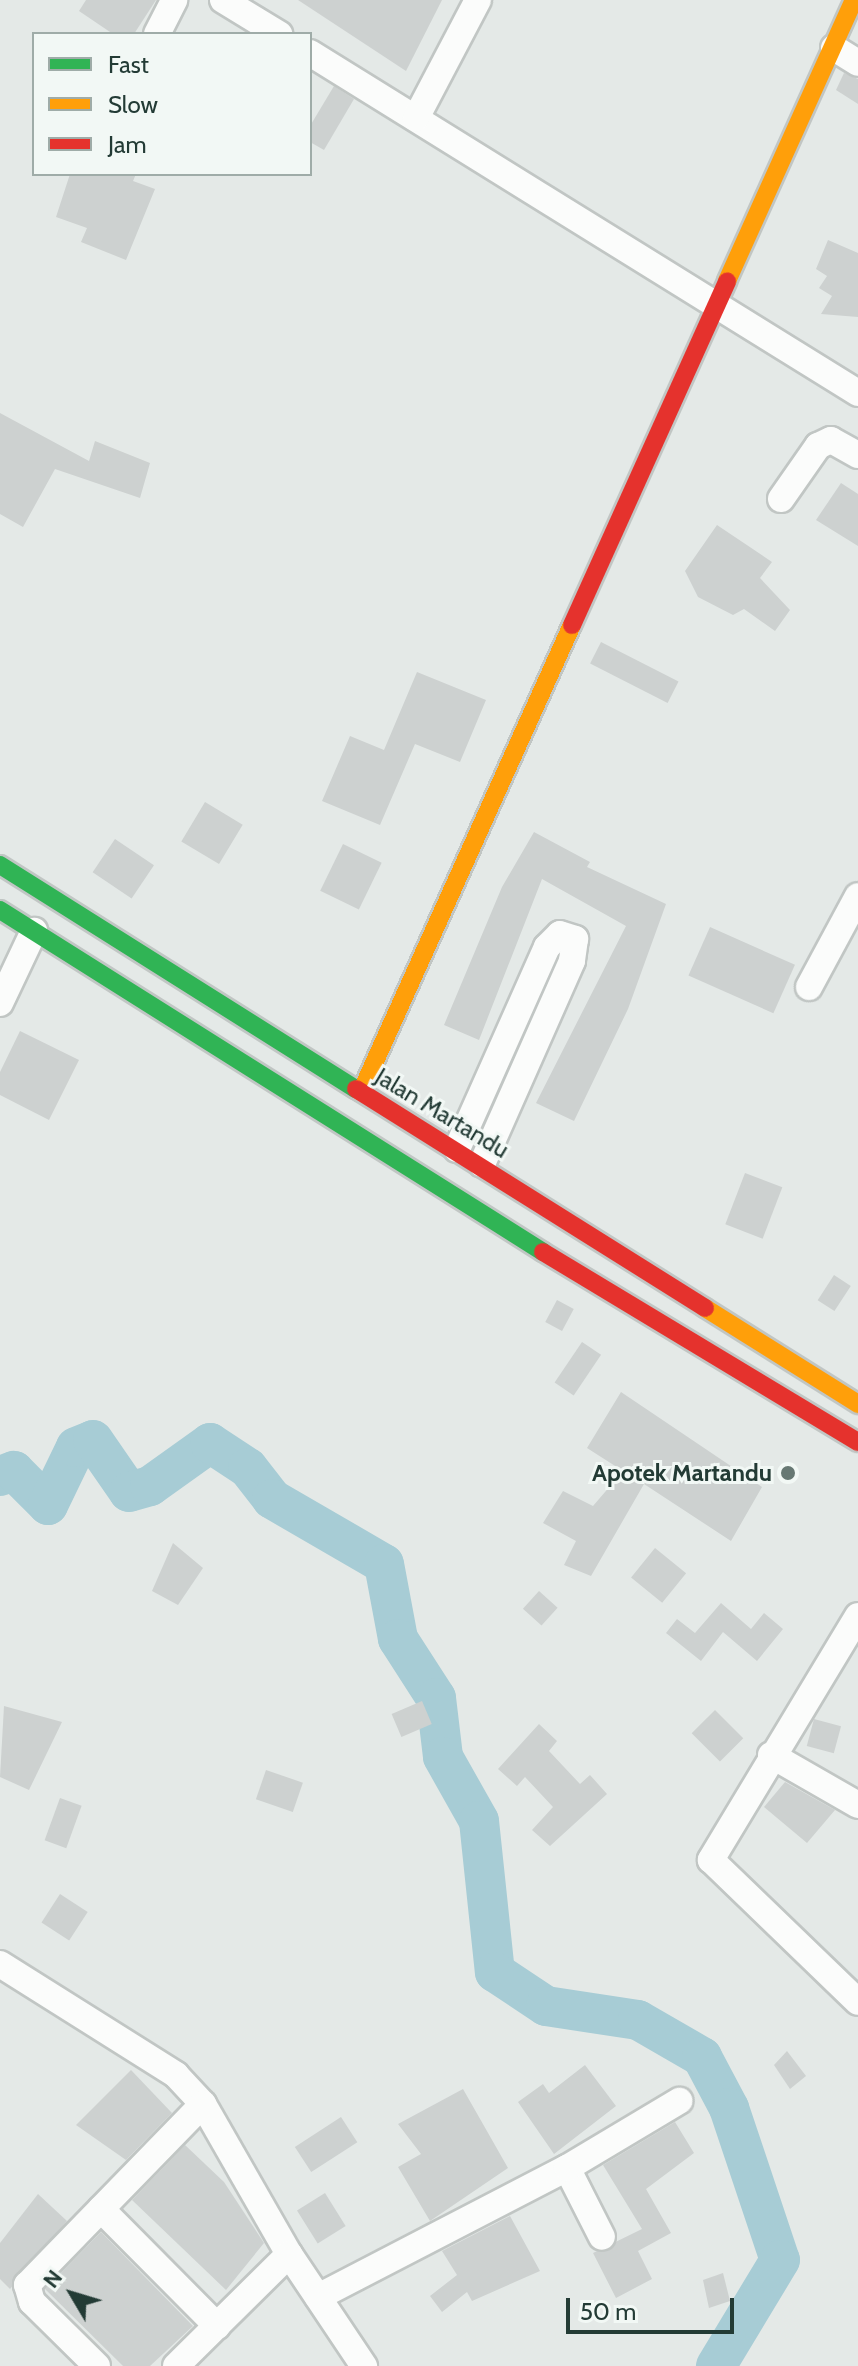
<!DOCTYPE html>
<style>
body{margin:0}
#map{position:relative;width:858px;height:2366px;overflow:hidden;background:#e4e9e7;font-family:Cabin,sans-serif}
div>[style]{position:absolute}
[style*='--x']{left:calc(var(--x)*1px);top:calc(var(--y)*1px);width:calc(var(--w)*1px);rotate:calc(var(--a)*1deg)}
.river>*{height:40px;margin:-20px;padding:0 20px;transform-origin:20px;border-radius:20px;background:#a7ccd5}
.building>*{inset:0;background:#cdd1d0;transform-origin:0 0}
.roads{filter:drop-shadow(2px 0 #c1c6c4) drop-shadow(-2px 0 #c1c6c4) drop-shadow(0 2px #c1c6c4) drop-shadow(0 -2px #c1c6c4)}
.street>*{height:26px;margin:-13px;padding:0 13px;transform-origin:13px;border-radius:13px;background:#fbfcfb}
.fast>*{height:18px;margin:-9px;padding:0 9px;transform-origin:9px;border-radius:9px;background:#30b455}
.slow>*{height:18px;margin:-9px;padding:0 9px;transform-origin:9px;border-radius:9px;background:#ff9f0a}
.jam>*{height:18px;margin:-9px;padding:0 9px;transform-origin:9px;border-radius:9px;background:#e5322d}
.dots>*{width:22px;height:22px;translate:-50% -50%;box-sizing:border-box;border:4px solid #f2f8f5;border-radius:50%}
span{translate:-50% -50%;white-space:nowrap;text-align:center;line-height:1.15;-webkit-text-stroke:6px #f2f8f5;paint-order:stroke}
.street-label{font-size:24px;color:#233b35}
.poi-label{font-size:24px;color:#233b35;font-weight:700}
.right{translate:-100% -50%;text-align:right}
.legend{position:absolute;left:32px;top:32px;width:280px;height:144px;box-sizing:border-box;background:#f2f8f5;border:2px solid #9faca8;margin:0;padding:10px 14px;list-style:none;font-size:24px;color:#233b35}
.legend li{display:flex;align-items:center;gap:16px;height:40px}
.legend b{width:40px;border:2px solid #9faca8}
.north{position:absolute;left:32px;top:2254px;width:80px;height:80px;-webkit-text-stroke:6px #f2f8f5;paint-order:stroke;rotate:308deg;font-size:22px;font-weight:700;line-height:32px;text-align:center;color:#233b35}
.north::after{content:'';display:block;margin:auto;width:28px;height:36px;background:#233b35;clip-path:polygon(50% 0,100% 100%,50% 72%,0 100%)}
.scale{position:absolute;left:566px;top:2298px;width:168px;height:36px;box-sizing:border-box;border:4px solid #233b35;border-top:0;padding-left:10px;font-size:24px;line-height:28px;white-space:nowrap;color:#233b35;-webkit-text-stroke:6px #f2f8f5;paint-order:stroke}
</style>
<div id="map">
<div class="river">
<i style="--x:0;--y:1476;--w:15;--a:-20"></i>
<i style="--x:14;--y:1471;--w:48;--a:45"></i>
<i style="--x:48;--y:1505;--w:64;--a:-64.2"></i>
<i style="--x:76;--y:1447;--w:18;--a:-22"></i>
<i style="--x:93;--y:1440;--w:63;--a:55.3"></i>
<i style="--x:129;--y:1492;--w:22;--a:-16"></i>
<i style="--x:150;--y:1486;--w:74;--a:-35.6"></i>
<i style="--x:210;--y:1443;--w:45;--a:33.3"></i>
<i style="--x:248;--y:1468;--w:39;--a:52"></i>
<i style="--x:272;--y:1499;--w:129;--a:30.1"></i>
<i style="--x:384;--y:1564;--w:76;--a:79.4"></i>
<i style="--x:398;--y:1639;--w:70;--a:57.2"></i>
<i style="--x:436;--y:1698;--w:59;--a:83.2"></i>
<i style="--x:443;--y:1757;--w:73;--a:60.6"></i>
<i style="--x:479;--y:1821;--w:152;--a:84"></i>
<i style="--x:495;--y:1972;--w:61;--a:33.7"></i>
<i style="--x:546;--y:2006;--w:93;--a:8.7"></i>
<i style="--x:638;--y:2020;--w:74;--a:30"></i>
<i style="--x:702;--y:2057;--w:58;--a:62.1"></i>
<i style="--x:729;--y:2108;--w:160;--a:71.5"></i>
<i style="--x:780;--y:2260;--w:124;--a:121.1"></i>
</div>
<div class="building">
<i style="clip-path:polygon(86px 0,156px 0,134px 34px,113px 34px,79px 11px)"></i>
<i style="clip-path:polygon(298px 0,442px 0,406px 71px)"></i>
<i style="clip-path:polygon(844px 73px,858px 79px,858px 104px,836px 90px)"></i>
<i style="clip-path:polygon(334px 86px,354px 99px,324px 150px,310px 142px,310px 126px)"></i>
<i style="clip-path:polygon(70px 174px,136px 174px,133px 181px,155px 189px,126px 260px,81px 242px,87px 228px,56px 217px)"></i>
<i style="clip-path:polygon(828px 240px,858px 253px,858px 317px,821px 314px,832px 296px,819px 288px,827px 276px,816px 269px)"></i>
<i style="clip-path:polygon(0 413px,89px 461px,95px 441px,150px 463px,140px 498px,55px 469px,23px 527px,0 514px)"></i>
<i style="clip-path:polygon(841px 483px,858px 494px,858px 546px,816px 520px)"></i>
<i style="clip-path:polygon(717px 525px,772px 562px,760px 578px,790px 610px,775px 631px,744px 609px,733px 615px,698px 597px,685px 571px)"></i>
<i style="left:601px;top:642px;width:87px;height:24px;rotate:27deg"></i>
<i style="clip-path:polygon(417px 672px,486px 700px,460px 762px,415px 744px,380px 825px,322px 801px,350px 736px,384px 750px)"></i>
<i style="left:205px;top:802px;width:44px;height:46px;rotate:31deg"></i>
<i style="clip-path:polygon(534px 832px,590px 862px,587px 867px,666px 904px,628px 1009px,574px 1121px,536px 1103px,626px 926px,542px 879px,479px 1040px,444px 1025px,502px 887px)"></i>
<i style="left:115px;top:839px;width:47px;height:40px;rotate:34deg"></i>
<i style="left:343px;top:844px;width:43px;height:52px;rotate:26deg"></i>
<i style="left:710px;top:927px;width:93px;height:53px;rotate:24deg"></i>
<i style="clip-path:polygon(20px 1031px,79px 1060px,49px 1120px,0 1095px,0 1072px)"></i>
<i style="left:745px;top:1173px;width:40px;height:55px;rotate:21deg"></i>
<i style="left:834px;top:1275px;width:20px;height:30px;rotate:33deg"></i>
<i style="left:557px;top:1300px;width:19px;height:25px;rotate:28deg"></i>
<i style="left:582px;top:1342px;width:23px;height:49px;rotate:34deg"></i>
<i style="clip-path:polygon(621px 1392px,762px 1487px,731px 1541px,644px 1484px,591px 1576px,564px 1565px,576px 1541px,543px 1523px,563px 1491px,593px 1506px,623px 1471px,587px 1448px)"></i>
<i style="clip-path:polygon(173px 1543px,203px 1568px,178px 1605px,152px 1591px)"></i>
<i style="left:655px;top:1548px;width:40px;height:38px;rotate:39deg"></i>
<i style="left:539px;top:1591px;width:25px;height:24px;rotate:42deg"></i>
<i style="clip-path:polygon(721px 1603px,751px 1629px,764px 1613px,783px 1629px,757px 1661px,723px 1632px,701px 1661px,666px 1633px,677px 1619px,695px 1633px)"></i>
<i style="left:422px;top:1701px;width:25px;height:33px;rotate:67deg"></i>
<i style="clip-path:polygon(4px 1706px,62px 1722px,29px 1790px,0 1777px)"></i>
<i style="left:715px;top:1710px;width:40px;height:33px;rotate:45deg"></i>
<i style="left:814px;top:1719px;width:28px;height:28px;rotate:15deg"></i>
<i style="clip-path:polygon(539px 1724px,557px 1741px,549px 1751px,580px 1784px,590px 1775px,607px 1794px,550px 1846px,532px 1830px,553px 1807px,525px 1777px,517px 1786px,498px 1769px)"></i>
<i style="left:266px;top:1770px;width:39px;height:31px;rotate:19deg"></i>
<i style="clip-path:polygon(785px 1782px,835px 1810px,807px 1843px,764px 1807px)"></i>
<i style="left:60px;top:1798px;width:23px;height:45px;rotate:20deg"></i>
<i style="left:60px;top:1894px;width:33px;height:34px;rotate:33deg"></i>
<i style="clip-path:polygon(787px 2051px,806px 2076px,790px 2089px,774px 2065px)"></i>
<i style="clip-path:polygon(585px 2065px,616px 2106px,554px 2154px,518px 2102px,543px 2084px,549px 2093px)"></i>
<i style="clip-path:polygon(131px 2070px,172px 2113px,126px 2160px,76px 2125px)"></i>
<i style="clip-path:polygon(463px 2089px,508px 2168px,430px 2221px,398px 2167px,421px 2154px,398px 2124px)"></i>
<i style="left:341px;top:2117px;width:30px;height:55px;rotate:57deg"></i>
<i style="clip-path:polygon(675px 2122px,694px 2153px,646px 2189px,671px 2233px,638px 2251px,652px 2279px,616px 2298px,593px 2253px,642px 2229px,603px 2165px)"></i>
<i style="clip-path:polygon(185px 2145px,224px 2182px,264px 2243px,226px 2290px,132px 2200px)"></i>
<i style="left:325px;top:2193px;width:39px;height:33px;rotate:58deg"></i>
<i style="clip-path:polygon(38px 2194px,67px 2221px,10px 2289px,0 2279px,0 2243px)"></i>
<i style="clip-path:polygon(510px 2216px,540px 2271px,472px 2301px,467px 2292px,442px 2312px,430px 2296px,457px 2275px,442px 2251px)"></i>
<i style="clip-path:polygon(101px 2232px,193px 2326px,150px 2366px,123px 2366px,45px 2289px)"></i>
<i style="clip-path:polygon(723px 2273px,730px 2301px,709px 2308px,703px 2280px)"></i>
</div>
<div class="roads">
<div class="street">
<i style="--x:223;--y:0;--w:66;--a:31.3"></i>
<i style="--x:157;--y:34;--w:38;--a:-63"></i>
<i style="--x:834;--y:48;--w:28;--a:32"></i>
<i style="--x:310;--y:53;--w:645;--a:31.82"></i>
<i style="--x:416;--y:118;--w:133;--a:-62.3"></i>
<i style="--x:781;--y:499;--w:65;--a:-55.1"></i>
<i style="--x:818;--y:446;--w:14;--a:-25"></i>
<i style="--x:831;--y:440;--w:31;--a:29"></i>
<i style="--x:809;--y:987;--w:103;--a:-61.7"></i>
<i style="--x:0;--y:1003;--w:80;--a:-64.7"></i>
<i style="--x:457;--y:1149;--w:221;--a:-66"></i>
<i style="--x:547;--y:947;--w:18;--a:-45"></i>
<i style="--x:560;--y:934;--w:16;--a:18"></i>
<i style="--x:575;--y:939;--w:22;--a:98"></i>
<i style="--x:572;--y:961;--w:222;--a:113.9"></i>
<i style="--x:858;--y:1616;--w:285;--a:121.1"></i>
<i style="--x:711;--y:1860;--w:204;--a:44"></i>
<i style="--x:771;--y:1755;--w:100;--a:29.9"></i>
<i style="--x:0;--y:1964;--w:208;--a:32.2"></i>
<i style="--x:176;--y:2075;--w:40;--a:47"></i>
<i style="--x:203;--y:2104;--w:173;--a:60.2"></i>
<i style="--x:567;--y:2168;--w:77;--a:63.1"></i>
<i style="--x:101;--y:2209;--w:165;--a:45.2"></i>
<i style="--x:318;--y:2297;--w:280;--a:-27.4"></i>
<i style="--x:567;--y:2168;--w:131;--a:-30.9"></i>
<i style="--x:97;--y:2366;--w:91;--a:-135.4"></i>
<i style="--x:32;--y:2302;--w:18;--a:-106"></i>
<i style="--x:27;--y:2285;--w:252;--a:-45.8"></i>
<i style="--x:176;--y:2366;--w:159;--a:-44.7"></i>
<i style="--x:289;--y:2254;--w:135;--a:56.2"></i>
</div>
<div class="fast">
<i style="--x:0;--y:865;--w:421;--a:32.2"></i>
<i style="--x:0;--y:910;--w:642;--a:32.2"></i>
</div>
<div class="slow">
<i style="--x:727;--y:281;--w:308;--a:-65.7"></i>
<i style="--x:361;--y:1092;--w:512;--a:-65.69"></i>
<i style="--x:705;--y:1308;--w:181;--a:32.1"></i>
</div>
<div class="jam">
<i style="--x:572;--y:625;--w:377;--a:-65.7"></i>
<i style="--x:356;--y:1089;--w:412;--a:32.1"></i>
<i style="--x:543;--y:1252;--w:368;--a:31.1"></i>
</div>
</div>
<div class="dots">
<i style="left:788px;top:1473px;background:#677873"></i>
</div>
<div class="street-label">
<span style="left:442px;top:1113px;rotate:31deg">Jalan Martandu</span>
</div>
<div class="poi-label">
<span class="right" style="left:772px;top:1473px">Apotek Martandu</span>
</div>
<ul class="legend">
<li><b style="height:10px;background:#30b455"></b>Fast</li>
<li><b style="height:10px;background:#ff9f0a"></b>Slow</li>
<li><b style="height:10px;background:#e5322d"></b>Jam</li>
</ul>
<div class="north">N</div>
<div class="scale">50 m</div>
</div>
